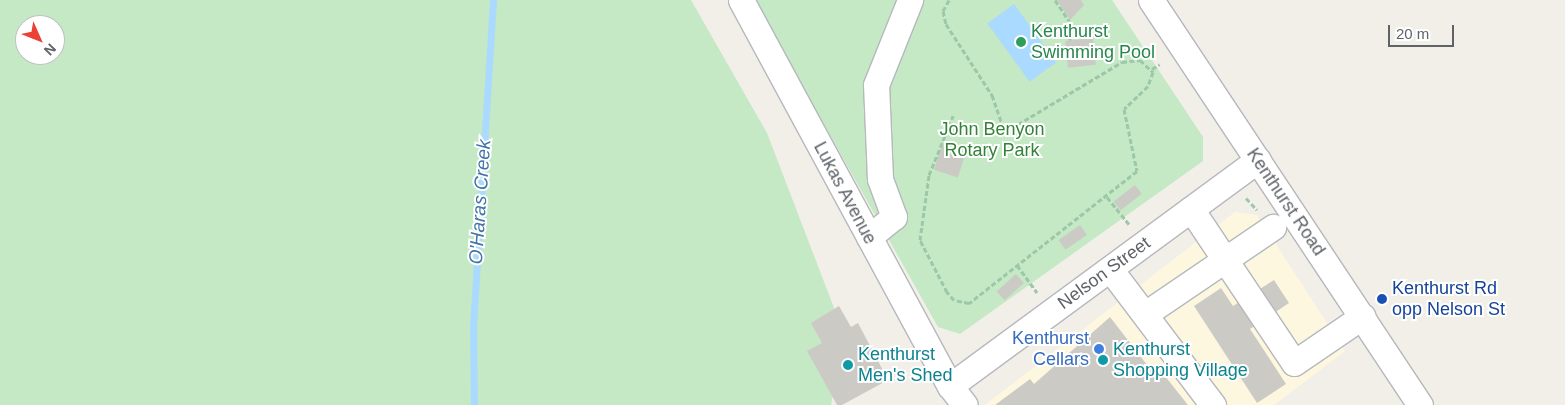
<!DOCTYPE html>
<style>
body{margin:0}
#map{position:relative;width:1565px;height:405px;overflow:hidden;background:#f1efe8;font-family:Helvetica,sans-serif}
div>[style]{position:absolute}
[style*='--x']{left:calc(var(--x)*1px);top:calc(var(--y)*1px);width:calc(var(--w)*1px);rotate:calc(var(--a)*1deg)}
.commercial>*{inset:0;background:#fef7e0}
.green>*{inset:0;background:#c5e8c5}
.water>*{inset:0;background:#aadaff;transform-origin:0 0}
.stream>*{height:7px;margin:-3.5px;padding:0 3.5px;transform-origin:3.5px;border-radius:3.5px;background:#aadaff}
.building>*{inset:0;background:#cccac5;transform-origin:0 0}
.path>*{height:3px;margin-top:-1.5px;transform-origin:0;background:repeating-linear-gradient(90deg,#9cc7a9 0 5px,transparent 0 7.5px)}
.roads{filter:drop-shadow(1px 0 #b5b8bc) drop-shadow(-1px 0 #b5b8bc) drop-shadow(0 1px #b5b8bc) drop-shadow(0 -1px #b5b8bc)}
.minor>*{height:25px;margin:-12.5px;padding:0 12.5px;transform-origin:12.5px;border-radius:12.5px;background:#fff}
.dots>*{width:14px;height:14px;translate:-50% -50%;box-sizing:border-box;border:2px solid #fff;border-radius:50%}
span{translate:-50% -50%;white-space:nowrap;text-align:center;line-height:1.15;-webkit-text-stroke:4px #fff;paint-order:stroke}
.leisure-label{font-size:18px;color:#27864d}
.left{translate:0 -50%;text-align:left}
.park-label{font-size:18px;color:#348238}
.street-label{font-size:18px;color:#5f6368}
.transit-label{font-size:18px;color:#164399}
.shop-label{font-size:18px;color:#366cbe}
.right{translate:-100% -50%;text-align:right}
.culture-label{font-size:18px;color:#0d838f}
.water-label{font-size:19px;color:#4174aa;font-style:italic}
.north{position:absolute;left:15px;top:15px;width:50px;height:50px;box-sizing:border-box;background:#fff;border:1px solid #bfc1c3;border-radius:50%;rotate:134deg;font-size:14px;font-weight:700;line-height:20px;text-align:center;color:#5f6368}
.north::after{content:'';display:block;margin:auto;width:18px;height:22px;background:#ea4335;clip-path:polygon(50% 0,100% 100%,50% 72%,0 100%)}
.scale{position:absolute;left:1388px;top:25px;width:66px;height:22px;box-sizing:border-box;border:2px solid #5f6368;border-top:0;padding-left:6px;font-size:15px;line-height:18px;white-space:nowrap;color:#5f6368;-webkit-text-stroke:4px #fff;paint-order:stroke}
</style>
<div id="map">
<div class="commercial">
<i style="clip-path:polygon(1235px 212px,1257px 215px,1345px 351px,1274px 405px,985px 405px)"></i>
</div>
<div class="green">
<i style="clip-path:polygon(evenodd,0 0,691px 0,767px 133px,844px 334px,831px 405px,0 405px,0 0,25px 25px,55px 25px,55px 55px,25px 55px,25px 25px)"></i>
<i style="clip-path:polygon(754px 0,1112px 0,1203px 137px,1203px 161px,960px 334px,938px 327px)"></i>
</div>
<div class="water">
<i style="left:1014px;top:4px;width:72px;height:33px;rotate:54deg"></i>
</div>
<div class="stream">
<i style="--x:474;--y:405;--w:78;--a:-90.7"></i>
<i style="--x:473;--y:327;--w:328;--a:-86.5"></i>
</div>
<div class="building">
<i style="clip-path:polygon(1057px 0,1081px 0,1084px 5px,1070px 20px)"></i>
<i style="left:1093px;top:38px;width:27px;height:28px;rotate:84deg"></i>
<i style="left:942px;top:145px;width:25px;height:26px;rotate:18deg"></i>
<i style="left:1135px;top:185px;width:11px;height:27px;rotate:52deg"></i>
<i style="left:1080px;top:225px;width:12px;height:26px;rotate:55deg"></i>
<i style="left:1016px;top:274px;width:12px;height:26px;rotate:48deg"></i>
<i style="clip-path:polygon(1274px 280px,1289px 303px,1250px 329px,1286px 384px,1257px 403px,1194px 306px,1221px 288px,1233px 306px)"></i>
<i style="clip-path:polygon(839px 306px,851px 327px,858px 323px,888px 380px,842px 405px,837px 405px,807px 351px,822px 343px,811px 323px)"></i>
<i style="clip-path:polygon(1110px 317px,1151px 370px,1157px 366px,1188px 405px,995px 405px,1030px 379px,1034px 384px)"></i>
</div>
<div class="path">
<i style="--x:949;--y:0;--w:13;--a:119"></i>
<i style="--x:943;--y:11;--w:13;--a:77"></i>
<i style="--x:946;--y:24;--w:85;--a:57.1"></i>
<i style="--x:992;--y:95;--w:39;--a:71"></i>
<i style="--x:1005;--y:132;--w:136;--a:-30.9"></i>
<i style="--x:1122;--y:62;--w:18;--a:-6"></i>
<i style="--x:1140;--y:60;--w:18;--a:43"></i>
<i style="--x:1153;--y:72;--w:15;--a:110"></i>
<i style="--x:1148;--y:86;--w:33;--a:136"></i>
<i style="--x:1124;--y:109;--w:63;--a:78.2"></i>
<i style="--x:1137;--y:171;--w:214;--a:141.8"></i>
<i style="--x:969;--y:303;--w:15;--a:-169"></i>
<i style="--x:954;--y:300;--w:11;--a:-131"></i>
<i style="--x:947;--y:292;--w:59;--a:-117.4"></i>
<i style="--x:920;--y:240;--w:66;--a:-82.1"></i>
<i style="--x:929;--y:175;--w:64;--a:-67.9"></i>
<i style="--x:1055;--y:0;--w:25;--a:56"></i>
<i style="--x:1069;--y:21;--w:19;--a:87"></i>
<i style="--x:1152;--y:69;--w:9;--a:-32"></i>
<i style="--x:1107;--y:197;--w:36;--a:51"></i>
<i style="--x:1246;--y:198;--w:16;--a:47"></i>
<i style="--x:1017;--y:265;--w:34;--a:54"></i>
</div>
<div class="roads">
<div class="minor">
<i style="--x:741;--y:0;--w:439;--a:61.6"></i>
<i style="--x:950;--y:386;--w:24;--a:52"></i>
<i style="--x:1151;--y:0;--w:486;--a:56.4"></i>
<i style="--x:1191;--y:209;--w:185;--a:56.2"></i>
<i style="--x:1294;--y:363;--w:83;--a:-34.3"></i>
<i style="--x:869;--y:237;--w:32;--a:-39"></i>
<i style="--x:894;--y:217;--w:40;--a:-110.2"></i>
<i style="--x:880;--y:179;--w:94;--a:-92.4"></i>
<i style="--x:876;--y:85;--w:92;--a:-68.2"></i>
<i style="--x:1110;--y:269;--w:171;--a:52.9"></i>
<i style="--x:1145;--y:314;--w:155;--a:-34.2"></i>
<i style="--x:950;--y:386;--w:382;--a:-36.3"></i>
</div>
</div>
<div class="dots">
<i style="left:1021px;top:42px;background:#2e9e5b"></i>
<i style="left:1382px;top:299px;background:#1a4fb4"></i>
<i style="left:1099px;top:349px;background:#3f7fe0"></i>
<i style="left:1103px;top:360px;background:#0f9aa8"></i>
<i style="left:848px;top:365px;background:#0f9aa8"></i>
</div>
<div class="leisure-label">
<span class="left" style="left:1031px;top:42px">Kenthurst<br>Swimming Pool</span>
</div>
<div class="park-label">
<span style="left:992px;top:140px">John Benyon<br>Rotary Park</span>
</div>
<div class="street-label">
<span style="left:845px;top:193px;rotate:62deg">Lukas Avenue</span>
<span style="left:1286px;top:202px;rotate:56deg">Kenthurst Road</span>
<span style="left:1104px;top:273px;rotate:-36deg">Nelson Street</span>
</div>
<div class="transit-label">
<span class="left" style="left:1392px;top:299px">Kenthurst Rd<br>opp Nelson St</span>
</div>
<div class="shop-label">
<span class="right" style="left:1089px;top:349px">Kenthurst<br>Cellars</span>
</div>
<div class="culture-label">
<span class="left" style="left:1113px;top:360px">Kenthurst<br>Shopping Village</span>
<span class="left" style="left:858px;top:365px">Kenthurst<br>Men's Shed</span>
</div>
<div class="water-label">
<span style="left:480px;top:202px;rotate:-86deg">O'Haras Creek</span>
</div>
<div class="north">N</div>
<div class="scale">20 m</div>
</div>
